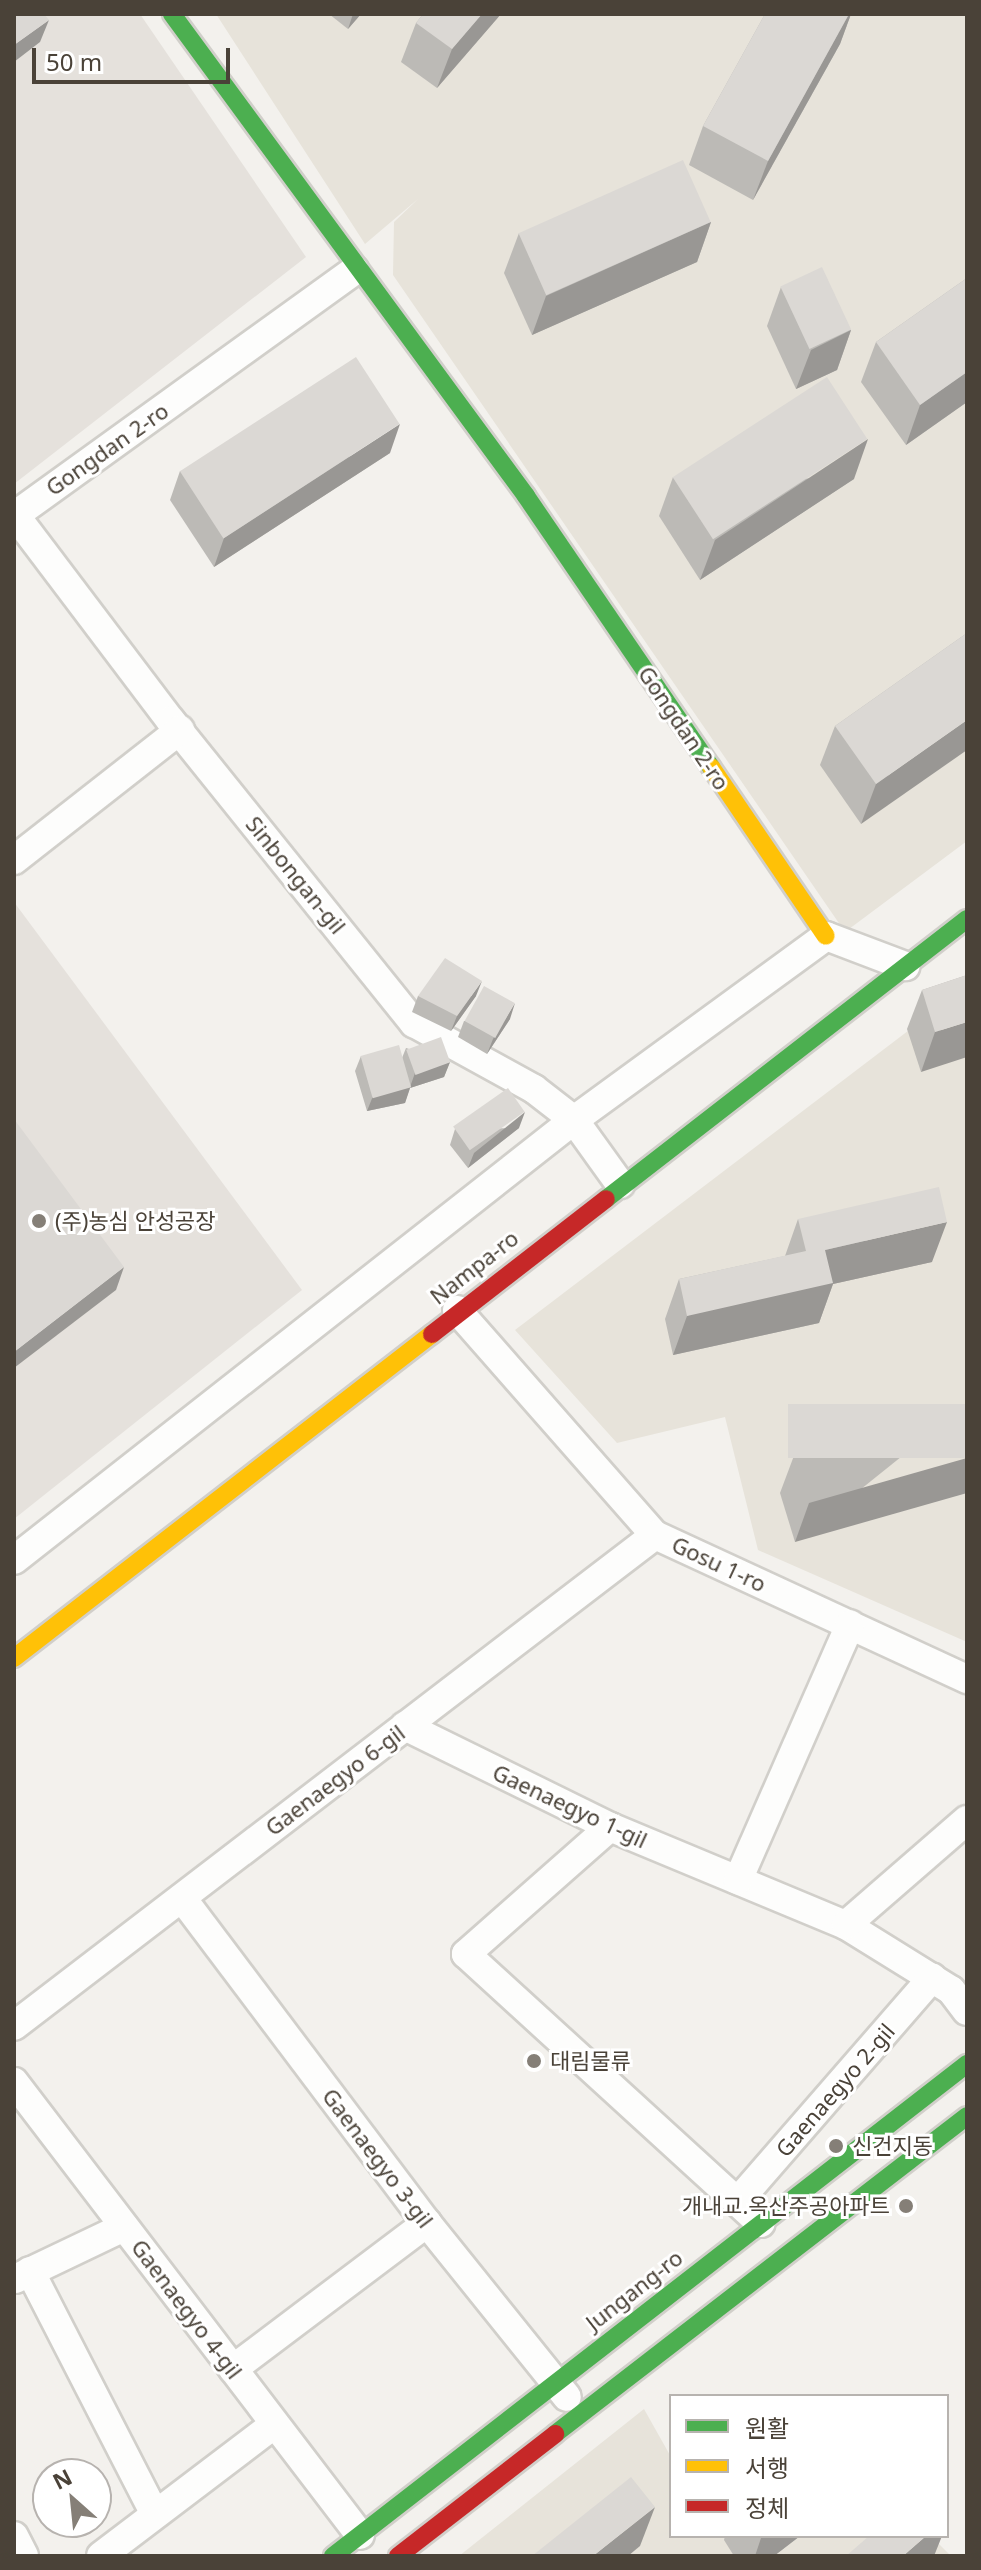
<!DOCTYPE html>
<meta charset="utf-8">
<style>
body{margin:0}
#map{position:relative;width:981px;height:2570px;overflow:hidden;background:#f3f1ed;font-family:"Noto Sans","Noto Sans KR",sans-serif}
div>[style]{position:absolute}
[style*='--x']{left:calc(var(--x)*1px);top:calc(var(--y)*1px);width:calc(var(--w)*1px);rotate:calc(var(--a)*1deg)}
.residential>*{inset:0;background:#e7e3da}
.industrial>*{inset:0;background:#e5e1dc}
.roads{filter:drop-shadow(2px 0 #d1cfca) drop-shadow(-2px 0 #d1cfca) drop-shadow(0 2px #d1cfca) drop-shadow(0 -2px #d1cfca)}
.street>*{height:28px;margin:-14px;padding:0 14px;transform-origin:14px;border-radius:14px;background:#fdfdfc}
.fast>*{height:18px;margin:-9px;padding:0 9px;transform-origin:9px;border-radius:9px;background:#4caf50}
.slow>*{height:18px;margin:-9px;padding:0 9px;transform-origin:9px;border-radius:9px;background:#ffc107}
.jam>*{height:18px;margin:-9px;padding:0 9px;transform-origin:9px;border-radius:9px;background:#c62828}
.wall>*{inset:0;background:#bcbab6}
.shaded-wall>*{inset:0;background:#999794}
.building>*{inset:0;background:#dbd8d4;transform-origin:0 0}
.dots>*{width:22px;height:22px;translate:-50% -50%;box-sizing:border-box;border:4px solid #fff;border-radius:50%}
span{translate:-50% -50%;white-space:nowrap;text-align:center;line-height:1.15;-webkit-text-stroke:6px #fff;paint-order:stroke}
.street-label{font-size:22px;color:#4a4238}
.poi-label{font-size:22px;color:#4a4238}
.left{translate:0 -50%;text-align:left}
.right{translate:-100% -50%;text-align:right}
.frame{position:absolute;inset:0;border:16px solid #4a4238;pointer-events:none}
.legend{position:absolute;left:669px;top:2394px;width:280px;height:144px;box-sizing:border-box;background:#fff;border:2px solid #b7b3af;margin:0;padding:10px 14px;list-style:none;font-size:24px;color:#4a4238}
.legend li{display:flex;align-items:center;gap:16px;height:40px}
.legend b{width:40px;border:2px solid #b7b3af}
.north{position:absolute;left:32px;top:2458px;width:80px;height:80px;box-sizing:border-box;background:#fff;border:2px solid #b7b3af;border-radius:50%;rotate:333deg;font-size:22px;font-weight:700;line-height:32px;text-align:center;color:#4a4238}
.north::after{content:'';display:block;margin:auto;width:28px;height:36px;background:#857f77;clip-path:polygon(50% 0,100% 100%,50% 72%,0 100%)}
.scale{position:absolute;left:32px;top:48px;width:198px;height:36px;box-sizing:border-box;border:4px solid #4a4238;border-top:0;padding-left:10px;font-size:24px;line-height:28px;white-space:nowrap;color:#4a4238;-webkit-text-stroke:6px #fff;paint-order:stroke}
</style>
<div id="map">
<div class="residential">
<i style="clip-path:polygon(216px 14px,967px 14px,967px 841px,845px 932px,393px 275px,394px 222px,418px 199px,365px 244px)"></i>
<i style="clip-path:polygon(967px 986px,967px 1642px,758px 1550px,725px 1417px,617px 1443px,515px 1330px)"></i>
<i style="clip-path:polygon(644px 2409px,671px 2457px,671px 2536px,931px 2536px,951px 2556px,459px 2556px)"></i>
</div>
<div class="industrial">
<i style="clip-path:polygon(14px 14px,140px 14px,306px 257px,14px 484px)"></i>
<i style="clip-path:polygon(14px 902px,302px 1290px,14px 1519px)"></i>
</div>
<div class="roads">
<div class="street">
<i style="--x:15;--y:515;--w:258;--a:52.9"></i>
<i style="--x:171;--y:721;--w:388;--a:51.2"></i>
<i style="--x:414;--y:1023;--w:137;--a:28.8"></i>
<i style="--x:534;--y:1089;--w:51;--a:37.8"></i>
<i style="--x:574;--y:1120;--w:79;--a:54.3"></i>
<i style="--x:14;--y:516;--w:420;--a:-35.8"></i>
<i style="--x:14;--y:860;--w:211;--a:-38.1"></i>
<i style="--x:457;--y:1310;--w:300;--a:48.7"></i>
<i style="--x:655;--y:1535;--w:344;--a:24.8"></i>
<i style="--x:14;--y:1560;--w:712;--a:-38.16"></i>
<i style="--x:574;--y:1120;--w:312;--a:-36.1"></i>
<i style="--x:826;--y:936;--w:85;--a:20.8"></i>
<i style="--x:405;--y:1726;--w:229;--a:26.2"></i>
<i style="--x:610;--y:1827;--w:256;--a:22.6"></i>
<i style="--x:846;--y:1925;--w:123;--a:31.8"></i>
<i style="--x:951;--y:1990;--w:26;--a:53"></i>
<i style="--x:610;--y:1827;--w:192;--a:138.6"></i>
<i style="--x:466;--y:1954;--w:399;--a:42.4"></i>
<i style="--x:738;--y:1880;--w:279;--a:-66.3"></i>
<i style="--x:182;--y:1898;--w:407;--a:53"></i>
<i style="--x:427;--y:2223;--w:223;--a:51.2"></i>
<i style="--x:846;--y:1925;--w:160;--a:-41"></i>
<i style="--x:14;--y:2026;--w:807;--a:-37.45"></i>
<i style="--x:14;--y:2082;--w:570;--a:52.63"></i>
<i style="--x:738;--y:2201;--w:296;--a:-49"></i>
<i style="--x:30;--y:2271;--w:273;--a:62.8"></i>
<i style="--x:15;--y:2279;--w:121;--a:-25.5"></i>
<i style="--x:233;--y:2369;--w:243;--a:-37"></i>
<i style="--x:14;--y:2536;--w:22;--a:63"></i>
<i style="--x:101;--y:2556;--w:218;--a:-37.2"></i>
</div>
<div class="fast">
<i style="--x:172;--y:14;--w:598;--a:53.7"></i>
<i style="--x:526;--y:496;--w:328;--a:55.7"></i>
<i style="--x:606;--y:1199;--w:457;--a:-37.8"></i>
<i style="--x:555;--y:2434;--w:520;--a:-37.66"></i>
<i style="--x:333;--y:2556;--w:803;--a:-37.81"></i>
</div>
<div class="slow">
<i style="--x:711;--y:767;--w:204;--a:55.8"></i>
<i style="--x:14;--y:1658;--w:529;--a:-37.78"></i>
</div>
<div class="jam">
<i style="--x:432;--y:1334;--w:220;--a:-37.8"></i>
<i style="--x:398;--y:2556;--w:199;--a:-37.8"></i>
</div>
</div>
<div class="wall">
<i style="clip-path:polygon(329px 14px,361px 14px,348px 29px)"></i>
<i style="clip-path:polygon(423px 14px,501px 14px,437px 88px,401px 62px,416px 23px)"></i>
<i style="clip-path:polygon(765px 14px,851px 14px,840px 44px,753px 200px,689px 165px,703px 126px)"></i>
<i style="clip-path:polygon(711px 222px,697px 262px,532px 335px,504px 273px,519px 233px)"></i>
<i style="clip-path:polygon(967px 278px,967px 402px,906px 445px,861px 382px,876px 342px)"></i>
<i style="clip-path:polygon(781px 287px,851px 330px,837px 370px,796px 389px,767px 326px)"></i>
<i style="clip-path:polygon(390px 453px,214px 567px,170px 500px,180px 471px)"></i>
<i style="clip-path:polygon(673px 477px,854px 479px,700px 580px,659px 516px)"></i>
<i style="clip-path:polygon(967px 633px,861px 824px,820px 765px,835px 726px)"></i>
<i style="clip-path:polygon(967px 975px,921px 1072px,907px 1029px,922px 990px)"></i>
<i style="clip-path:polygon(418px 996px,476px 996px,451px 1031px,412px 1012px)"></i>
<i style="clip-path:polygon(510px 1019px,487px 1054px,458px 1037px,464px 1021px)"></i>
<i style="clip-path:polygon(406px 1048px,450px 1062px,444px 1077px,410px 1088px,405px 1103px,367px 1111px,355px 1071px,361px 1056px,402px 1058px)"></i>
<i style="clip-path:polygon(519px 1128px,468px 1168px,450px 1145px,455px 1129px)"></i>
<i style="clip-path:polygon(798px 1219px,932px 1262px,833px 1284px,819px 1323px,673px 1355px,665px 1319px,679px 1279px,785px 1256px)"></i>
<i style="clip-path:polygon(967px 1404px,795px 1542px,780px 1493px,795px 1453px)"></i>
<i style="clip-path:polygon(725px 2536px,800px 2536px,774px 2556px,734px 2556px,724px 2540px)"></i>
</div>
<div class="shaded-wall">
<i style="clip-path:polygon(353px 14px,361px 14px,348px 29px)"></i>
<i style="clip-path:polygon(482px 14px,501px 14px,437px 88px,452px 49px)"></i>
<i style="clip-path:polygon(849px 14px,851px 14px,840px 44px,753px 200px,768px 161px)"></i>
<i style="clip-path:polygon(49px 20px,40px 42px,14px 62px,14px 45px)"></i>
<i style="clip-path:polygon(711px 222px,697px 262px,532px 335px,546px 296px)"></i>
<i style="clip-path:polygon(851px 330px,837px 370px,796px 389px,811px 350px)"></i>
<i style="clip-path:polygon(967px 372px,967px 402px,906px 445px,920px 405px)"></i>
<i style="clip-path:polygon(400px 424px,390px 453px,214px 567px,224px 538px)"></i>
<i style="clip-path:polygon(868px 439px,854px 479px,700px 580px,715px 540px)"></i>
<i style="clip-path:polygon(967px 720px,967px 750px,861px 824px,876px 784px)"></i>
<i style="clip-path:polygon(482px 981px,476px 996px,451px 1031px,457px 1016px)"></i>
<i style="clip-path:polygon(515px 1003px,510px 1019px,487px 1054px,493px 1039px)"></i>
<i style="clip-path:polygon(967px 1022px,967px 1057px,921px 1072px,935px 1032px)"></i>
<i style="clip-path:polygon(450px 1062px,444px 1077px,410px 1088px,405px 1103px,367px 1111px,373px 1096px,410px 1087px,415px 1073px)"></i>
<i style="clip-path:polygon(525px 1112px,519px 1128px,468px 1168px,474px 1153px)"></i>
<i style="clip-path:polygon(947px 1222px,932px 1262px,833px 1284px,819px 1323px,673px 1355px,687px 1316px,825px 1250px)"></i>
<i style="clip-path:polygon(124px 1267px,116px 1290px,14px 1368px,14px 1352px)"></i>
<i style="clip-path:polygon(967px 1458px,967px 1493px,795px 1542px,809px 1503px)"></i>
<i style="clip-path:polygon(655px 2507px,640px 2546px,628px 2556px,593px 2556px)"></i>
<i style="clip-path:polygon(764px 2536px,800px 2536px,774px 2556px,755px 2556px,761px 2538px)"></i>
<i style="clip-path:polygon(926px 2536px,942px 2536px,934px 2556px,903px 2556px)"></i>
</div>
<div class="building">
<i style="clip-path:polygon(14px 14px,44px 14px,49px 20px,14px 45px)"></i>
<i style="clip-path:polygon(423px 14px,482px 14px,452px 49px,416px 23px)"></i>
<i style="clip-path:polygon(765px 14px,849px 14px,768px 161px,703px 126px)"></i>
<i style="left:683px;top:160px;width:68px;height:180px;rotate:66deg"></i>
<i style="left:822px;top:267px;width:69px;height:46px;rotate:65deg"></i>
<i style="clip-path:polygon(967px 278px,967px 372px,920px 405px,876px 342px)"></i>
<i style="left:356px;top:357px;width:80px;height:210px;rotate:57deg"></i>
<i style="left:827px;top:377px;width:74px;height:184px;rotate:57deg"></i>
<i style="clip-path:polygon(967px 633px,967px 720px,876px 784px,835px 726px)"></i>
<i style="clip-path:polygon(445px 958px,482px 981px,457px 1016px,418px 996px)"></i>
<i style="clip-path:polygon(967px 975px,967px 1022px,935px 1032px,922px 990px)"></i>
<i style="left:484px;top:986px;width:35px;height:40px;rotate:29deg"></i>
<i style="left:441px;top:1037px;width:27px;height:37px;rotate:70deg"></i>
<i style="left:399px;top:1045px;width:44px;height:40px;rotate:74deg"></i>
<i style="left:508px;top:1088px;width:29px;height:67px;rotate:55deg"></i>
<i style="clip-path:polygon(14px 1119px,124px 1267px,14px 1352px)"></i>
<i style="clip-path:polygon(939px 1187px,947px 1222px,825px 1250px,833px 1283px,687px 1316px,679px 1279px,806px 1251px,798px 1219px)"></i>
<i style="left:967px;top:1404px;width:54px;height:179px;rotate:90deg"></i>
<i style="clip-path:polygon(631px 2477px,655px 2507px,593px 2556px,532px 2556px)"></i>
<i style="clip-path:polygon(869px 2536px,926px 2536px,903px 2556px,846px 2556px)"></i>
</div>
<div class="dots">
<i style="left:39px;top:1221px;background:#857f77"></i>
<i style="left:534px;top:2061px;background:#857f77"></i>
<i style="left:836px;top:2146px;background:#857f77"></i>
<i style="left:906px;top:2206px;background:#857f77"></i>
</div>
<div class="street-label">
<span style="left:107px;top:449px;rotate:-35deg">Gongdan 2-ro</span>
<span style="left:684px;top:728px;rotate:56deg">Gongdan 2-ro</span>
<span style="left:296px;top:875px;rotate:51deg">Sinbongan-gil</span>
<span style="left:474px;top:1267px;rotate:-38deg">Nampa-ro</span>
<span style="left:719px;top:1564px;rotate:25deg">Gosu 1-ro</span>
<span style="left:335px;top:1780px;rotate:-37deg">Gaenaegyo 6-gil</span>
<span style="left:570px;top:1806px;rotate:25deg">Gaenaegyo 1-gil</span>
<span style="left:835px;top:2090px;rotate:-49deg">Gaenaegyo 2-gil</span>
<span style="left:378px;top:2158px;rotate:53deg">Gaenaegyo 3-gil</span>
<span style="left:634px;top:2290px;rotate:-38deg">Jungang-ro</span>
<span style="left:187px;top:2309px;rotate:53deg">Gaenaegyo 4-gil</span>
</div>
<div class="poi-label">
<span class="left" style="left:55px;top:1221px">(주)농심 안성공장</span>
<span class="left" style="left:550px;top:2061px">대림물류</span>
<span class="left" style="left:852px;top:2146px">신건지동</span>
<span class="right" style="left:890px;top:2206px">개내교.옥산주공아파트</span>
</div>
<div class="frame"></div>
<ul class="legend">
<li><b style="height:10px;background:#4caf50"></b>원활</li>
<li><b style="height:10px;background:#ffc107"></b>서행</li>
<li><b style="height:10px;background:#c62828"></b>정체</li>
</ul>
<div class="north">N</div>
<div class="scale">50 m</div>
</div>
